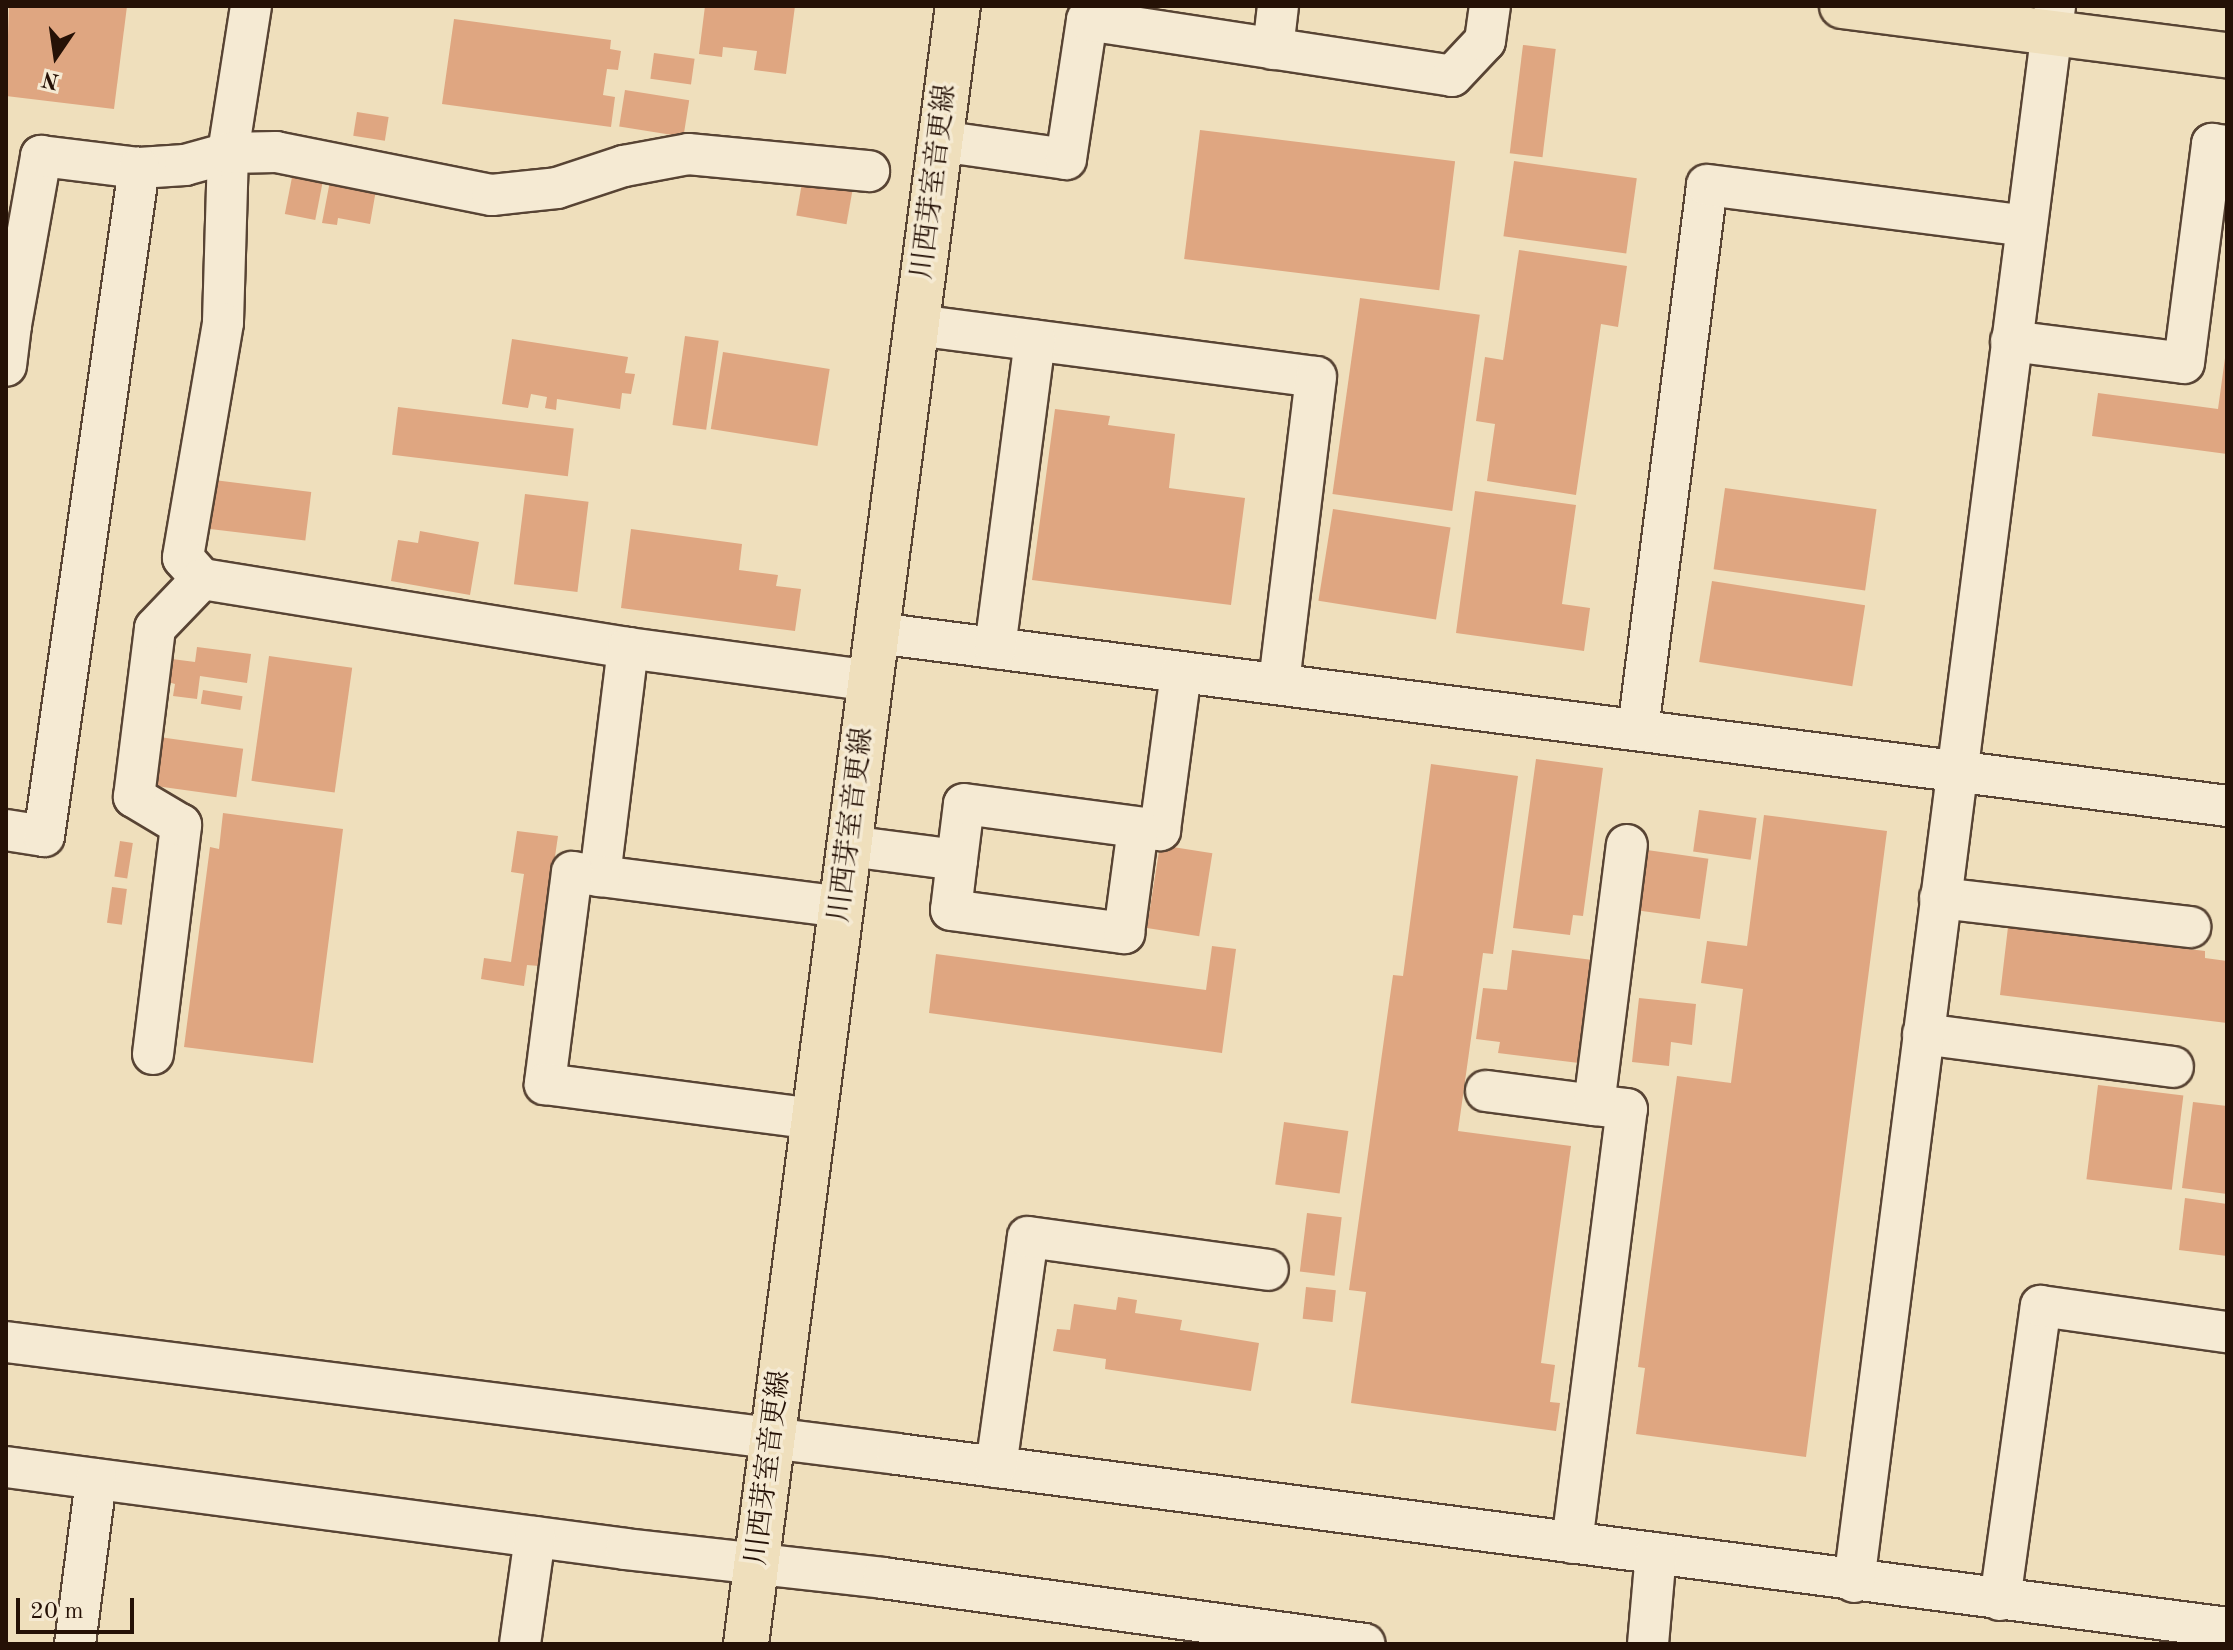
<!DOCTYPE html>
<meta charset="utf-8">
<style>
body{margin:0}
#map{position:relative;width:2233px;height:1650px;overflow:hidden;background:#efdfbc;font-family:"Old Standard TT","Noto Serif JP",serif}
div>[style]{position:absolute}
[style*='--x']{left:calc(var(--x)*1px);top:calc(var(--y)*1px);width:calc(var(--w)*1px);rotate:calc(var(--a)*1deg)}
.building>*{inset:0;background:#dfa681;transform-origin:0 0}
.roads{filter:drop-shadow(2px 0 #584434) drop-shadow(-2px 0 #584434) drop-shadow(0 2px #584434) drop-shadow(0 -2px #584434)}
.minor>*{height:40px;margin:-20px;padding:0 20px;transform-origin:20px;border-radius:20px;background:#f5ead3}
.major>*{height:44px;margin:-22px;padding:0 22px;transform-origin:22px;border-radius:22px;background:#efdfbc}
.highway>*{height:44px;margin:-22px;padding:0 22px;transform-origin:22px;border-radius:22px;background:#efdfbc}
span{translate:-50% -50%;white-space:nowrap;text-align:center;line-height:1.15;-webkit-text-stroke:7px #f5ead3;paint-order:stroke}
.street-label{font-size:28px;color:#251106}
.frame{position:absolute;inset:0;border:8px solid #251106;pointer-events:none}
.north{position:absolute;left:16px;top:16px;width:80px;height:80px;-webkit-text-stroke:6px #f5ead3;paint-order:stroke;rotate:193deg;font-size:22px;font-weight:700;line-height:32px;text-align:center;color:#251106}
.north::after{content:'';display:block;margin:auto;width:28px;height:36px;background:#251106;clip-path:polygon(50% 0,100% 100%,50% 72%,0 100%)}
.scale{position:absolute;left:16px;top:1598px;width:118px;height:36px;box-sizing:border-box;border:4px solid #251106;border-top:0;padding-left:10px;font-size:24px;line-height:28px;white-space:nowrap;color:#251106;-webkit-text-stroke:6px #f5ead3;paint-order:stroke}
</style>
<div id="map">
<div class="building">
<i style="clip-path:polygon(9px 6px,127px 6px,114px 109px,6px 96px)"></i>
<i style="clip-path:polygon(705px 6px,795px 6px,786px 74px,754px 70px,757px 51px,723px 47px,722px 57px,699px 54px)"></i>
<i style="clip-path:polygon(454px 19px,611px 40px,610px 49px,621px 51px,618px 70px,607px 69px,603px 95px,615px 97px,611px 127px,442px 104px)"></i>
<i style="left:1523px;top:45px;width:33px;height:109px;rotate:7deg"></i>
<i style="left:654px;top:53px;width:41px;height:26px;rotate:8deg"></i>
<i style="left:625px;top:90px;width:65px;height:37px;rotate:9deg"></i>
<i style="left:357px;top:112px;width:32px;height:24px;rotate:9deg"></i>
<i style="left:1200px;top:130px;width:257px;height:130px;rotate:7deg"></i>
<i style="left:1514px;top:161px;width:124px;height:76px;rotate:8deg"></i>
<i style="left:294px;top:167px;width:31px;height:48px;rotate:11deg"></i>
<i style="clip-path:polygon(330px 181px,376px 190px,370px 224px,338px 218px,337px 225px,322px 223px)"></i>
<i style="left:802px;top:183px;width:51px;height:33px;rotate:10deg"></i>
<i style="clip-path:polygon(1519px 250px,1627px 266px,1618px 327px,1601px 324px,1576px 495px,1487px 481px,1495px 424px,1476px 421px,1485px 357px,1503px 360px)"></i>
<i style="left:1360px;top:298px;width:121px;height:198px;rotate:8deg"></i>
<i style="left:685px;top:336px;width:34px;height:90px;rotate:8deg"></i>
<i style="clip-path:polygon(512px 339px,628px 357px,625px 373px,635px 374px,631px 394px,622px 393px,620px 409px,557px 399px,556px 410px,545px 408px,547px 397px,531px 394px,528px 408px,502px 404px)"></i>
<i style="left:723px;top:352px;width:108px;height:78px;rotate:9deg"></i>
<i style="clip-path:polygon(2225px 358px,2227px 454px,2092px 436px,2098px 393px,2218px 409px)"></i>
<i style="left:398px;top:407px;width:177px;height:48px;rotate:7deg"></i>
<i style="clip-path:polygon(1055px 409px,1110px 416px,1108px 425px,1175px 434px,1169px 488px,1245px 498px,1231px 605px,1032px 580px)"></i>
<i style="left:214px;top:480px;width:98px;height:49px;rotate:7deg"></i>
<i style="left:1725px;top:488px;width:153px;height:82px;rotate:8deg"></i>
<i style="clip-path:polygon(1475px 491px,1576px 505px,1562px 604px,1590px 608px,1584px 651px,1456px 633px)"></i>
<i style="left:525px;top:494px;width:64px;height:91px;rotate:7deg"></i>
<i style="left:1333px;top:509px;width:119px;height:93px;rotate:9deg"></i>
<i style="clip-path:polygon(631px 529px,742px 544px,739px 570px,778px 575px,776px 586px,801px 589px,795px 631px,621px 608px)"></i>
<i style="clip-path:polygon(420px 531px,479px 542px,470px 595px,391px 581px,398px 540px,418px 543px)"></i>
<i style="left:1712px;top:581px;width:155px;height:82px;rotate:9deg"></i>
<i style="clip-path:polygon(197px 647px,251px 654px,247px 683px,200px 676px,197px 699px,173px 696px,175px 684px,168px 682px,172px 659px,195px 662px)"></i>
<i style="left:269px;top:656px;width:84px;height:126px;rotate:8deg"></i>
<i style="left:203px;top:690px;width:40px;height:14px;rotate:9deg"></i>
<i style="left:159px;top:737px;width:85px;height:49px;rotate:8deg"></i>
<i style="clip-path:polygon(1536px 759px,1603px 768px,1583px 916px,1573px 915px,1570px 935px,1513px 928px)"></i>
<i style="clip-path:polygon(1431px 764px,1518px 776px,1493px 954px,1483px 953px,1458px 1131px,1571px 1146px,1541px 1363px,1555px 1365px,1550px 1402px,1560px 1403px,1556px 1431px,1351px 1403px,1366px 1292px,1349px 1290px,1393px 975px,1403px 976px)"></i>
<i style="left:1699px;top:810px;width:58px;height:42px;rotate:8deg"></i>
<i style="clip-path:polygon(223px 813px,343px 829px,313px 1063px,184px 1047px,210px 847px,219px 849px)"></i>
<i style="clip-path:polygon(1764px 815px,1887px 831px,1806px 1457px,1636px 1434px,1645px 1368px,1638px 1367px,1677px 1076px,1731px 1083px,1743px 989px,1701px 983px,1707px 941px,1747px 946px)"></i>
<i style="clip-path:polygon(517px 831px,558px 836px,539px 966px,527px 965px,524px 986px,481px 979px,484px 958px,511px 962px,524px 874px,511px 872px)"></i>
<i style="left:120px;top:841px;width:13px;height:36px;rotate:9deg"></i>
<i style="left:1160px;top:845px;width:53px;height:84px;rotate:9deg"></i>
<i style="left:1647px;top:850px;width:62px;height:61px;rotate:8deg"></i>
<i style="left:112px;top:887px;width:15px;height:36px;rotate:8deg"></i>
<i style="clip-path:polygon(2008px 927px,2205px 951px,2205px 958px,2227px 961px,2227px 1023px,2000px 995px)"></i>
<i style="clip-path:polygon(1212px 946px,1236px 949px,1222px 1053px,929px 1013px,936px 954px,1206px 990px)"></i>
<i style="clip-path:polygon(1512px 950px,1593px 960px,1579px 1063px,1498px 1053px,1500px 1042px,1476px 1039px,1483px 988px,1507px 990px)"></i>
<i style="clip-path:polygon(1639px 998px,1696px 1004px,1692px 1045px,1671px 1042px,1669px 1066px,1632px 1062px)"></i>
<i style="left:2098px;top:1085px;width:86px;height:95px;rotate:7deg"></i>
<i style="clip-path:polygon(2193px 1102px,2227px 1106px,2227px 1194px,2182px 1188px)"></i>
<i style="left:1284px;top:1122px;width:65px;height:63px;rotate:8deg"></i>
<i style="clip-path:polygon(2185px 1198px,2227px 1204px,2227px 1256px,2179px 1250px)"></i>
<i style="left:1307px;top:1213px;width:35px;height:59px;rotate:7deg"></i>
<i style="left:1306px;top:1287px;width:30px;height:32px;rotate:6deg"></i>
<i style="clip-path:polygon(1118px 1297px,1137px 1300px,1135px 1313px,1182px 1320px,1180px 1330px,1259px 1343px,1251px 1391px,1105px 1369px,1106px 1359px,1053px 1351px,1057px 1329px,1070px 1330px,1074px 1304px,1116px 1310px)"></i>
</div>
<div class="roads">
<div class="minor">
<i style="--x:251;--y:6;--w:149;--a:98.9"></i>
<i style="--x:228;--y:153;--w:170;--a:91.7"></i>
<i style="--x:223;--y:323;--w:238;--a:99.7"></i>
<i style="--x:183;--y:558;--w:28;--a:48"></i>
<i style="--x:202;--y:579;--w:432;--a:9.2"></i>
<i style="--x:628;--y:648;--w:245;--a:7.7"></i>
<i style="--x:1273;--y:49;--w:43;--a:-83.4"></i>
<i style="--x:940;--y:141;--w:127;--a:8.1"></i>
<i style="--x:1066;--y:159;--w:141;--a:-81.4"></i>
<i style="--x:1087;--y:20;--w:369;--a:8.7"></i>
<i style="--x:1452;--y:76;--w:48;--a:-46.7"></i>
<i style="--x:1485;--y:41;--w:35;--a:-82"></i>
<i style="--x:6;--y:325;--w:5;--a:0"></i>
<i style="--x:11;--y:325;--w:41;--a:97"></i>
<i style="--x:11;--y:325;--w:172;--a:-79.9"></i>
<i style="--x:41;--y:156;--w:99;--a:7"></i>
<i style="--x:139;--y:168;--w:46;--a:-3.7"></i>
<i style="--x:185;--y:165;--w:45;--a:-15.6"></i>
<i style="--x:228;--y:153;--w:48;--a:-1.2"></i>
<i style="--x:276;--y:152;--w:220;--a:11.3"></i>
<i style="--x:492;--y:195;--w:65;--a:-6.1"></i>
<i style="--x:557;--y:188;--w:71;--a:-18.2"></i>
<i style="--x:624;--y:166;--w:65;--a:-10.6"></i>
<i style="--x:688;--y:154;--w:182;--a:5.4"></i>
<i style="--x:916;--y:325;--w:403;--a:7.4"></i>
<i style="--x:1316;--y:377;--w:309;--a:96.9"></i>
<i style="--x:2011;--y:341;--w:174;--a:7.2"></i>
<i style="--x:2184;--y:363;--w:221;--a:-82.7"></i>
<i style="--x:2212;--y:144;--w:15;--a:8"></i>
<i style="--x:877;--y:633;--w:1361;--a:7.3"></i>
<i style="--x:628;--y:648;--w:230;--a:97"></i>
<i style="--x:600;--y:876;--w:243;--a:7.3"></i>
<i style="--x:995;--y:648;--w:310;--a:-82.6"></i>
<i style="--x:1638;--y:730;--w:549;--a:-82.78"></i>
<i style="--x:1707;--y:185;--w:321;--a:7.3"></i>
<i style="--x:6;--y:830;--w:38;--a:9"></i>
<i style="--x:44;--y:836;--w:675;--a:-81.91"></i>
<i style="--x:849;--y:846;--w:109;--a:7.4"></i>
<i style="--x:957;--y:860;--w:56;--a:-82.9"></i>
<i style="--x:964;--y:804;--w:198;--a:7.6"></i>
<i style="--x:1160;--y:830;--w:159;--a:-82.4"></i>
<i style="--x:957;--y:860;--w:50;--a:96.8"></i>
<i style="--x:951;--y:910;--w:175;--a:7.6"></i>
<i style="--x:1124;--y:933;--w:106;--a:-82.4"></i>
<i style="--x:600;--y:876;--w:28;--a:-172"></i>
<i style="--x:572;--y:872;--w:214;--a:97.3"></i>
<i style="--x:545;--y:1084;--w:271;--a:7.4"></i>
<i style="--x:1940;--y:898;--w:252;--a:6.6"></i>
<i style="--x:1923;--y:1034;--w:252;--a:7.5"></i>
<i style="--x:153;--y:1054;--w:231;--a:-83"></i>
<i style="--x:181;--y:825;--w:55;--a:-149.2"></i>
<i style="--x:134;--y:797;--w:170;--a:-82.9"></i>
<i style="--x:155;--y:628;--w:68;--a:-46.2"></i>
<i style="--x:1486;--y:1091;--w:109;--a:7.4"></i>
<i style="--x:6;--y:1342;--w:898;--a:7.16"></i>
<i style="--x:897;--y:1454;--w:1341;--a:7.45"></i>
<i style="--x:6;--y:1467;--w:625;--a:7.53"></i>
<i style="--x:626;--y:1549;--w:259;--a:6.4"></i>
<i style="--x:883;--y:1578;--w:486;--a:7.8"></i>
<i style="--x:996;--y:1467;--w:232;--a:-82.1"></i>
<i style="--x:1028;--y:1237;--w:242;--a:7.8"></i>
<i style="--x:1572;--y:1543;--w:437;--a:-82.8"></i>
<i style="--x:1627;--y:1109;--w:33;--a:-173"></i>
<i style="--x:1594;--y:1105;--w:262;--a:-82.8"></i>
<i style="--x:1854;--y:1582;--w:1589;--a:-82.73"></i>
<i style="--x:2000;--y:1600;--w:297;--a:-82.1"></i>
<i style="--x:2041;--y:1306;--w:188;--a:8"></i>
<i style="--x:75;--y:1644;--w:166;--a:-82.7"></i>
<i style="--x:520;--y:1644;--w:108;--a:-82"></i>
<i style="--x:1648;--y:1644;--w:91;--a:-85"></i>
</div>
<div class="major">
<i style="--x:746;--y:1644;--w:1652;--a:-82.63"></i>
</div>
<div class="highway">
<i style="--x:1842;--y:6;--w:388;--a:7.3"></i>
</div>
</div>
<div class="street-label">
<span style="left:935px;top:182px;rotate:-83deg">川西芽室音更線</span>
<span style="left:852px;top:825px;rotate:-83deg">川西芽室音更線</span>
<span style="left:769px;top:1468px;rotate:-83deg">川西芽室音更線</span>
</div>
<div class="frame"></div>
<div class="north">N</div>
<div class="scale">20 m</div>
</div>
